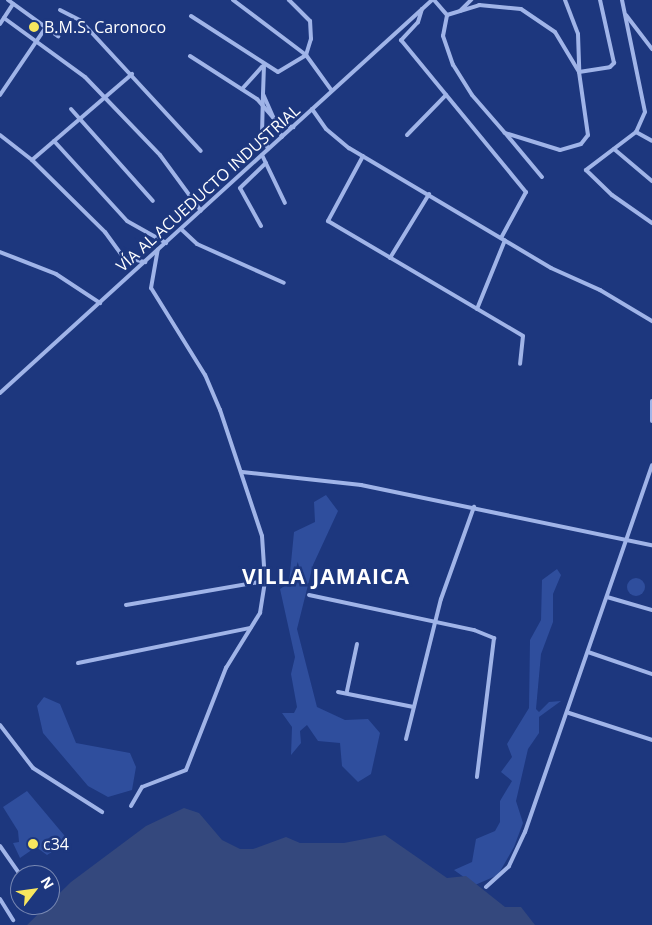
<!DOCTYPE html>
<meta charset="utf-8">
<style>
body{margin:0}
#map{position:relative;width:652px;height:925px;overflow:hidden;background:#1d377e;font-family:"Open Sans",sans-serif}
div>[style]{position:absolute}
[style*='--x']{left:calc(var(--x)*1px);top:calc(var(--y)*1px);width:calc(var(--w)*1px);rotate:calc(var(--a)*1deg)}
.green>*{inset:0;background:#2f4e9d}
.round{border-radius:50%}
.water>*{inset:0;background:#34487d}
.street>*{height:4px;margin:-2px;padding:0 2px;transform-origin:2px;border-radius:2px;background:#a0b4e8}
.dots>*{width:14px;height:14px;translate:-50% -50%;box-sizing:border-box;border:2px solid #1d377e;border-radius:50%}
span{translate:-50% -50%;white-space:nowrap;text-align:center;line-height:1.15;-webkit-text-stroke:5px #1d377e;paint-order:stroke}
.poi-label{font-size:16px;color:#fff}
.left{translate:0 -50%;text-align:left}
.street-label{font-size:16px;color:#fff}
.district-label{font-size:21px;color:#fff;font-weight:700;letter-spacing:1px}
.north{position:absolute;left:10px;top:865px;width:50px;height:50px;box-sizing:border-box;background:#1d377e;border:1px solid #7787b2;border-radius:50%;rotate:60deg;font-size:14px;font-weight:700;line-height:20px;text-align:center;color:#fff}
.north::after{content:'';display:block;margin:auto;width:18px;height:22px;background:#f8e65e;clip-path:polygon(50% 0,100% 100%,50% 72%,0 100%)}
</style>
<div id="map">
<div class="green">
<i style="clip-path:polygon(326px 495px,338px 511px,313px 565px,297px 629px,317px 707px,345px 720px,368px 719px,380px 733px,371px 774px,358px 782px,342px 766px,340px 743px,318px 741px,307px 725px,300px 731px,301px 743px,291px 755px,292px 727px,282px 713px,294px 713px,297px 707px,291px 674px,295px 657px,280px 589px,289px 583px,294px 532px,315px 522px,314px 502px)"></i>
<i style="clip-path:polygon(557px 569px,561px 575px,553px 594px,553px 622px,541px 654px,536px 709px,539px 712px,549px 702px,561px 701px,539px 717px,539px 733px,528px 749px,516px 801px,523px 823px,514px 847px,498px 875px,475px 885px,454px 870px,472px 862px,476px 839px,495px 831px,500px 822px,500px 801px,512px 781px,501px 772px,512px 757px,507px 744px,529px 708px,530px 640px,541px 620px,542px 580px)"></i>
<i class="round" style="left:627px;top:578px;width:18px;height:18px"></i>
<i style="clip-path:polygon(44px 697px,60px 704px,76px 743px,130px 753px,136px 767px,132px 790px,108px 797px,88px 786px,43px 733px,37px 706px)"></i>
<i style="clip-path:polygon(27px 791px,69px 841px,47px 855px,36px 847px,20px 858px,13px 843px,19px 842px,18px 831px,3px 807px)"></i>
</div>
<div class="water">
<i style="clip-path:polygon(184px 808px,199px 813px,222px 840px,240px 849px,253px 849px,286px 837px,300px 843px,344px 843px,385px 835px,447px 878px,466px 876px,505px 907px,521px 907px,535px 925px,27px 925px,71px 882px,146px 826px)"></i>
</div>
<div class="street">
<i style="--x:8;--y:0;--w:62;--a:35.8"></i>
<i style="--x:233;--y:0;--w:91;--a:37"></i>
<i style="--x:306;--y:55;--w:44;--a:54.2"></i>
<i style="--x:434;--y:0;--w:20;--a:49"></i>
<i style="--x:565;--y:0;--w:36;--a:69"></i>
<i style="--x:578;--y:34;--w:38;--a:88"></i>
<i style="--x:579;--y:72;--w:31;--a:-9"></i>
<i style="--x:610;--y:67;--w:6;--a:-45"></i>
<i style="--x:614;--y:63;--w:65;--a:-102.5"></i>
<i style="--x:622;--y:0;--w:114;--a:78.4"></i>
<i style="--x:645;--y:112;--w:22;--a:114"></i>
<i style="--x:636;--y:132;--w:63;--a:142.8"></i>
<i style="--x:586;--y:170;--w:36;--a:44"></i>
<i style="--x:612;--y:195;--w:49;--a:35"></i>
<i style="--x:479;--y:5;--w:42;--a:5.4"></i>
<i style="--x:521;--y:9;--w:41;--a:34.1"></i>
<i style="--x:555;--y:32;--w:47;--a:59"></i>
<i style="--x:579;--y:72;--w:64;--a:81.9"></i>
<i style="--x:588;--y:135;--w:11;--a:128"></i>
<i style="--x:581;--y:144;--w:22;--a:164"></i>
<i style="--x:560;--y:150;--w:58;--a:-162.8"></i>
<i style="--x:505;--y:133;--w:50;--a:-131"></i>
<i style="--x:472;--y:95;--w:36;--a:-122"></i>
<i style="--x:453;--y:65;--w:31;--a:-109"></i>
<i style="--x:443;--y:36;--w:21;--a:-79"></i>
<i style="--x:447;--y:15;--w:34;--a:-17"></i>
<i style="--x:422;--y:9;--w:14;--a:107"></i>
<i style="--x:418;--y:22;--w:25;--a:133"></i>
<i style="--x:401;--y:40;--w:197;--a:50.6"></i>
<i style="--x:526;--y:192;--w:52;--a:118.5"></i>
<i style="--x:60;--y:10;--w:22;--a:27"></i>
<i style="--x:80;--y:20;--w:178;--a:47.3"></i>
<i style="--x:460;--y:11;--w:16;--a:-45"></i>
<i style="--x:626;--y:15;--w:43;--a:52.6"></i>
<i style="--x:191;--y:16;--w:103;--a:32.8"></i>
<i style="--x:278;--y:72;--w:33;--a:-31"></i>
<i style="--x:306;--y:55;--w:17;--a:-73"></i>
<i style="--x:311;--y:39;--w:18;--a:-93"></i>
<i style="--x:310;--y:21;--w:30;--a:-135"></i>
<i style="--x:4;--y:18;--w:100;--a:36.1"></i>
<i style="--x:85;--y:77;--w:108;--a:46.1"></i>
<i style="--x:160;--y:155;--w:69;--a:53.8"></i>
<i style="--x:0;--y:24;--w:24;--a:-57"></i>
<i style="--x:190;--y:56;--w:80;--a:32.7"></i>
<i style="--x:257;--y:99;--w:32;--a:49"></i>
<i style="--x:278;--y:123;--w:16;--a:15"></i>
<i style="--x:264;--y:65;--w:29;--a:92"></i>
<i style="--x:263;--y:94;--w:47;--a:66.2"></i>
<i style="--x:242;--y:89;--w:30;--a:-48"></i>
<i style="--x:263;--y:94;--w:40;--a:91.4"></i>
<i style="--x:262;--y:134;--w:16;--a:68"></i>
<i style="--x:0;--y:95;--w:82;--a:-55.9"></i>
<i style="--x:71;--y:109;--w:123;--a:48.3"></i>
<i style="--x:312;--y:109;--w:24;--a:55"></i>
<i style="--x:326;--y:129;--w:30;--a:40"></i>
<i style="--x:349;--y:148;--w:235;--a:30.7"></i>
<i style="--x:551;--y:268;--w:54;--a:24.2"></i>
<i style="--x:600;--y:290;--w:61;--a:30.8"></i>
<i style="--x:636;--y:132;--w:18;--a:29"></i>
<i style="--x:506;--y:134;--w:56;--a:50.1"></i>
<i style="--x:0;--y:135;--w:41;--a:38"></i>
<i style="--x:32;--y:160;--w:103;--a:44.6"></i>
<i style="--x:105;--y:232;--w:31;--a:54"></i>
<i style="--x:123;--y:257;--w:23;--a:13"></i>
<i style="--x:407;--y:135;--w:56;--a:-45.7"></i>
<i style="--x:54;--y:141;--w:108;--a:47.6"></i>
<i style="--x:127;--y:221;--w:45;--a:29.4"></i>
<i style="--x:614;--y:149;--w:50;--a:40.1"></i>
<i style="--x:262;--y:155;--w:53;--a:64.4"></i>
<i style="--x:363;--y:156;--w:74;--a:118.3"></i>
<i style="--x:328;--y:221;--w:226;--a:30.5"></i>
<i style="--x:523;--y:336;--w:28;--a:96"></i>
<i style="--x:32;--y:160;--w:132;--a:-40.7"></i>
<i style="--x:261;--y:226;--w:43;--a:-118.9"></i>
<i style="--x:240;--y:188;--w:36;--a:-44"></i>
<i style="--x:181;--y:229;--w:22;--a:43"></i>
<i style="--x:197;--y:244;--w:95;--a:24.1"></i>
<i style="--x:0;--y:252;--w:60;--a:21.4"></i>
<i style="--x:56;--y:274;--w:53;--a:33.4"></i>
<i style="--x:390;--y:258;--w:75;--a:-58.6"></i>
<i style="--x:477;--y:309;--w:74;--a:-67.9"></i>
<i style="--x:0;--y:393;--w:584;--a:-42.29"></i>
<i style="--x:652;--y:401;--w:20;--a:90"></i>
<i style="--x:242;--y:472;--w:120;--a:6.2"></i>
<i style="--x:361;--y:485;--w:297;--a:11.7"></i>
<i style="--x:309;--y:595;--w:169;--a:12"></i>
<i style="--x:474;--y:630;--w:22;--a:22"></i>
<i style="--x:494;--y:638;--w:140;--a:97"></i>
<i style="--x:607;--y:597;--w:47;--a:16.1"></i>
<i style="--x:126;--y:605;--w:141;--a:-9.8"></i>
<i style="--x:588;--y:652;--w:68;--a:19"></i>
<i style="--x:78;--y:663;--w:176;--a:-11.5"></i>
<i style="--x:347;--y:691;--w:48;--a:-78"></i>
<i style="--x:338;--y:692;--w:77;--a:11.2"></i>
<i style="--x:569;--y:713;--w:87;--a:18"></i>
<i style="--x:0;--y:725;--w:54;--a:52.5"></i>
<i style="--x:33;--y:768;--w:82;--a:32.5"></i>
<i style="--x:406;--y:739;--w:144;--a:-76"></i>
<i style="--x:441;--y:599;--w:98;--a:-70.3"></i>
<i style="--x:131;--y:806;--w:22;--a:-60"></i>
<i style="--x:142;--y:787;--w:47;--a:-21.1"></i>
<i style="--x:186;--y:770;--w:110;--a:-68.6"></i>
<i style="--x:226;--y:668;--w:65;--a:-58.3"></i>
<i style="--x:260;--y:613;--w:32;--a:-81"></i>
<i style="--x:265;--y:581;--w:45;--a:-93.8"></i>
<i style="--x:262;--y:536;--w:133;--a:-108.4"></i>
<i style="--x:220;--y:410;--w:38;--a:-113"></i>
<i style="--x:205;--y:375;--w:102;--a:-121.8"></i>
<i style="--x:151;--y:288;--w:39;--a:-80"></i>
<i style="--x:0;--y:846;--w:35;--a:55"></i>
<i style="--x:486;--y:887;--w:31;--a:-42"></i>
<i style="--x:509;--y:866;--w:38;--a:-65"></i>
<i style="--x:525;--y:832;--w:388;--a:-70.9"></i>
<i style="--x:0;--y:899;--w:25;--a:58"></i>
</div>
<div class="dots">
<i style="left:34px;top:27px;background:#f8e65e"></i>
<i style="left:33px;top:844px;background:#f8e65e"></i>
</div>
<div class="poi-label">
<span class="left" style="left:44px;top:27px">B.M.S. Caronoco</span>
<span class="left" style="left:43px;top:844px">c34</span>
</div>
<div class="street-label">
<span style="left:208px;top:188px;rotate:-42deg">VÍA AL ACUEDUCTO INDUSTRIAL</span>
</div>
<div class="district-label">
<span style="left:326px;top:576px">VILLA JAMAICA</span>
</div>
<div class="north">N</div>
</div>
